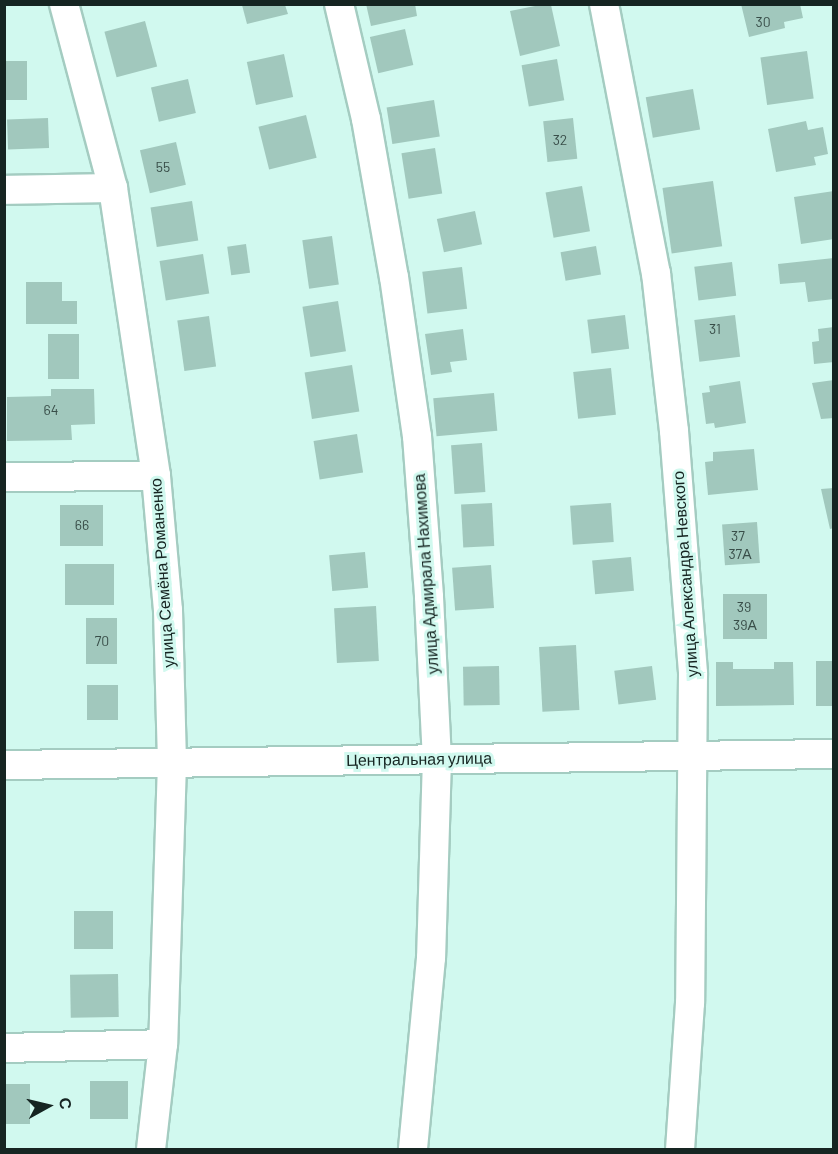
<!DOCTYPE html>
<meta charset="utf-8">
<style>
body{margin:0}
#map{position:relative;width:838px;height:1154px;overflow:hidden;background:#d1f9ef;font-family:Barlow,sans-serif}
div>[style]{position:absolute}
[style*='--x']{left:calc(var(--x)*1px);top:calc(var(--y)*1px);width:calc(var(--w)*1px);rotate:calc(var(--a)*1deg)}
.building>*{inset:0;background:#a1c8bd;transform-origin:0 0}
.roads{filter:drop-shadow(2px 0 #a4ccc1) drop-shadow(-2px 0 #a4ccc1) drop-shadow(0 2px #a4ccc1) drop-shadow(0 -2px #a4ccc1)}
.minor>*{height:28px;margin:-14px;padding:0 14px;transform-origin:14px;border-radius:14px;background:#fff}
span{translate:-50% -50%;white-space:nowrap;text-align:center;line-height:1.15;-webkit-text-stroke:6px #d1f9ef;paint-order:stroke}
.number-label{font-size:14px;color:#394e49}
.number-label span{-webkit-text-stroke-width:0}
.street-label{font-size:16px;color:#162522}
.frame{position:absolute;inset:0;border:6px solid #162522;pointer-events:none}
.north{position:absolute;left:18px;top:1076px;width:60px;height:60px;-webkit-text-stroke:4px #d1f9ef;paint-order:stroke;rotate:82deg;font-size:16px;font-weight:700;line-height:24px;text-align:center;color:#162522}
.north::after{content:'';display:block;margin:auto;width:21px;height:27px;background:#162522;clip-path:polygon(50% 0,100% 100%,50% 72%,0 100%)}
</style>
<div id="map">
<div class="building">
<i style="clip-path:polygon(366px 4px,415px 4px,417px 16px,371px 26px)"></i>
<i style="clip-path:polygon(741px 4px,800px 4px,803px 18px,784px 22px,785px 28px,749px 37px)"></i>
<i style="clip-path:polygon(242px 5px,285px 5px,288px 14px,247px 24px)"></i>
<i style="clip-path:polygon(540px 5px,551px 5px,560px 46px,520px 56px,510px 11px)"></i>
<i style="left:145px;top:21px;width:47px;height:42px;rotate:75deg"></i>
<i style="left:405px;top:29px;width:37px;height:36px;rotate:77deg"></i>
<i style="left:807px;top:51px;width:48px;height:47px;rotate:82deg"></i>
<i style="left:284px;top:54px;width:44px;height:38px;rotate:78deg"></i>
<i style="left:557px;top:59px;width:42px;height:36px;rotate:80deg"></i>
<i style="left:4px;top:61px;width:23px;height:39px"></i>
<i style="left:188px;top:79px;width:35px;height:38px;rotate:77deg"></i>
<i style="left:693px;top:89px;width:41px;height:48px;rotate:80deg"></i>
<i style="left:434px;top:100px;width:37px;height:48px;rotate:81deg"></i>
<i style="left:306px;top:115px;width:44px;height:49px;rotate:76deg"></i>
<i style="left:48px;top:118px;width:30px;height:41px;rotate:88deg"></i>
<i style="left:573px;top:118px;width:41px;height:30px;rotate:84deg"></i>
<i style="clip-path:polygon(806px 121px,808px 130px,823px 127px,828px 154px,814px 157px,816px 165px,776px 172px,768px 129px)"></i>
<i style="left:176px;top:142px;width:44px;height:37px;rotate:77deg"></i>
<i style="left:435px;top:148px;width:46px;height:34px;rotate:81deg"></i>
<i style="left:713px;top:181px;width:66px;height:51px;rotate:82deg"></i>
<i style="left:582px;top:186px;width:46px;height:37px;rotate:80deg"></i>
<i style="clip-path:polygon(834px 191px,834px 239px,801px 244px,794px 197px)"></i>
<i style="left:192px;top:201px;width:40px;height:42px;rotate:81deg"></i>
<i style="left:475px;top:211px;width:34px;height:39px;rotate:78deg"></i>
<i style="left:332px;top:236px;width:49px;height:30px;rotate:82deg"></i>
<i style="left:246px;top:244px;width:29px;height:19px;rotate:82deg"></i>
<i style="left:596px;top:246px;width:29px;height:36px;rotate:80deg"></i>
<i style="left:203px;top:254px;width:40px;height:44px;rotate:81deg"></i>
<i style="clip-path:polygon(834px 258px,834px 299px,808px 302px,805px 282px,780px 284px,778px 264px)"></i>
<i style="left:732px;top:262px;width:34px;height:38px;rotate:83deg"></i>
<i style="left:462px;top:267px;width:42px;height:40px;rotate:83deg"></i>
<i style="clip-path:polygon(26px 282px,62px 282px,62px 301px,77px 301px,77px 324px,26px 324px)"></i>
<i style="left:338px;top:301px;width:51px;height:36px;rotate:81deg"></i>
<i style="left:625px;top:315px;width:34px;height:38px;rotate:83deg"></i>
<i style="left:735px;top:315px;width:42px;height:41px;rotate:83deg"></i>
<i style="left:209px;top:316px;width:51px;height:32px;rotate:82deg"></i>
<i style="clip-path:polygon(834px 327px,834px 362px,814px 364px,812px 342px,819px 341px,818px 329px)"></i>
<i style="clip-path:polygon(463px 329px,467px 360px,450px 362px,452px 372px,431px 375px,425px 334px)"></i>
<i style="left:79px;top:334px;width:45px;height:31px;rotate:90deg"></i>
<i style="left:352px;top:365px;width:47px;height:48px;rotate:81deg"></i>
<i style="left:611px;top:368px;width:47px;height:38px;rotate:84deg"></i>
<i style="clip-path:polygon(834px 380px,834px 418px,821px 419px,812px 383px)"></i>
<i style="clip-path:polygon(740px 381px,746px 423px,715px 428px,714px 423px,706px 424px,702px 393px,710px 392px,709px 386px)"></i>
<i style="clip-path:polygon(51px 389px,94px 389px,95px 424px,71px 425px,72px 440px,7px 441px,7px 397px,51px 396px)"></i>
<i style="left:494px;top:393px;width:38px;height:61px;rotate:85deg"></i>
<i style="left:357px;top:434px;width:39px;height:44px;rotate:81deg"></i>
<i style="left:482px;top:443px;width:49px;height:31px;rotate:86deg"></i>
<i style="clip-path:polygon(754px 449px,758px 490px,708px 495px,705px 462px,713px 461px,713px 452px)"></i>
<i style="clip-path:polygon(834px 488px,834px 528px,830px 529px,821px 489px)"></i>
<i style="left:492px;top:503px;width:43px;height:31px;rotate:87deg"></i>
<i style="left:611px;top:503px;width:39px;height:41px;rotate:86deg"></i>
<i style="left:60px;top:505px;width:43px;height:41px"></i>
<i style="left:757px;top:522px;width:41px;height:35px;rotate:86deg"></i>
<i style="left:365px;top:552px;width:36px;height:36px;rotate:85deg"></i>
<i style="left:631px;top:557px;width:34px;height:39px;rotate:85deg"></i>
<i style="left:114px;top:564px;width:41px;height:49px;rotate:90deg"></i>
<i style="left:491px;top:565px;width:43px;height:39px;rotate:86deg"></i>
<i style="left:723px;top:594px;width:44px;height:45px"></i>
<i style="left:376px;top:606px;width:55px;height:42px;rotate:87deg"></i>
<i style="left:86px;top:618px;width:31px;height:46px"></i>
<i style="left:576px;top:645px;width:65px;height:37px;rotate:87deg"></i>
<i style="left:816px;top:661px;width:18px;height:45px"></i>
<i style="clip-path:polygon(716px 662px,733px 662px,733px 669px,774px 669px,774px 662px,793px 662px,794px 705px,716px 706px)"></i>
<i style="left:499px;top:666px;width:39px;height:36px;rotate:89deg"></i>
<i style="left:652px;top:666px;width:34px;height:38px;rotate:83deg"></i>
<i style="left:87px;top:685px;width:31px;height:35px"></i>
<i style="left:74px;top:911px;width:39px;height:38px"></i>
<i style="left:118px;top:974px;width:43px;height:48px;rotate:89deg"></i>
<i style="left:90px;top:1081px;width:38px;height:38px"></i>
<i style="left:4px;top:1084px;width:26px;height:40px"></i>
</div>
<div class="roads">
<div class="minor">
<i style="--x:64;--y:4;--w:190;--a:75.1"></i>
<i style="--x:113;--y:188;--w:291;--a:81.5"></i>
<i style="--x:156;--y:476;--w:135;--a:84.9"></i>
<i style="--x:168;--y:610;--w:153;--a:88.5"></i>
<i style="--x:172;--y:763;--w:281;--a:91.8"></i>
<i style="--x:163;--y:1044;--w:107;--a:96.5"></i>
<i style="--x:339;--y:4;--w:118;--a:76.8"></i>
<i style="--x:366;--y:119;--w:160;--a:80"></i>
<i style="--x:394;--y:277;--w:161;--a:81.8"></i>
<i style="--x:417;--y:436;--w:161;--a:85.7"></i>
<i style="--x:429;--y:597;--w:161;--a:87.2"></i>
<i style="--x:437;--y:758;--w:200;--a:91.7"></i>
<i style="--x:431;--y:958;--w:193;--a:95.4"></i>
<i style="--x:604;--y:4;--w:274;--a:79.1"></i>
<i style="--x:656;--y:273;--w:159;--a:83.5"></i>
<i style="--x:674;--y:431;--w:244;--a:85.5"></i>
<i style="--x:693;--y:674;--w:329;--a:90.5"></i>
<i style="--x:690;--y:1003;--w:147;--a:93.9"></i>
<i style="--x:4;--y:190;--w:109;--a:-1.1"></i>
<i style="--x:4;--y:477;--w:152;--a:-0.4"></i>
<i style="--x:4;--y:765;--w:830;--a:-0.76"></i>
<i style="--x:4;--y:1048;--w:159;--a:-1.4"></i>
</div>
</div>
<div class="number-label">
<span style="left:763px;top:22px">30</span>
<span style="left:560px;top:140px">32</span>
<span style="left:163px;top:167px">55</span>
<span style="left:715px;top:329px">31</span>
<span style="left:51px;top:410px">64</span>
<span style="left:82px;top:525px">66</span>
<span style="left:738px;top:536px">37</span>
<span style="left:740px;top:554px">37А</span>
<span style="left:744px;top:607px">39</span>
<span style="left:745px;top:625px">39А</span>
<span style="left:102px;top:641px">70</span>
</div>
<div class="street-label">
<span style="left:162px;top:573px;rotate:-94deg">улица Семёна Романенко</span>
<span style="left:426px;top:574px;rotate:-94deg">улица Адмирала Нахимова</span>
<span style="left:685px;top:574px;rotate:-94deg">улица Александра Невского</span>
<span style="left:419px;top:759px;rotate:-1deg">Центральная улица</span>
</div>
<div class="frame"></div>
<div class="north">С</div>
</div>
